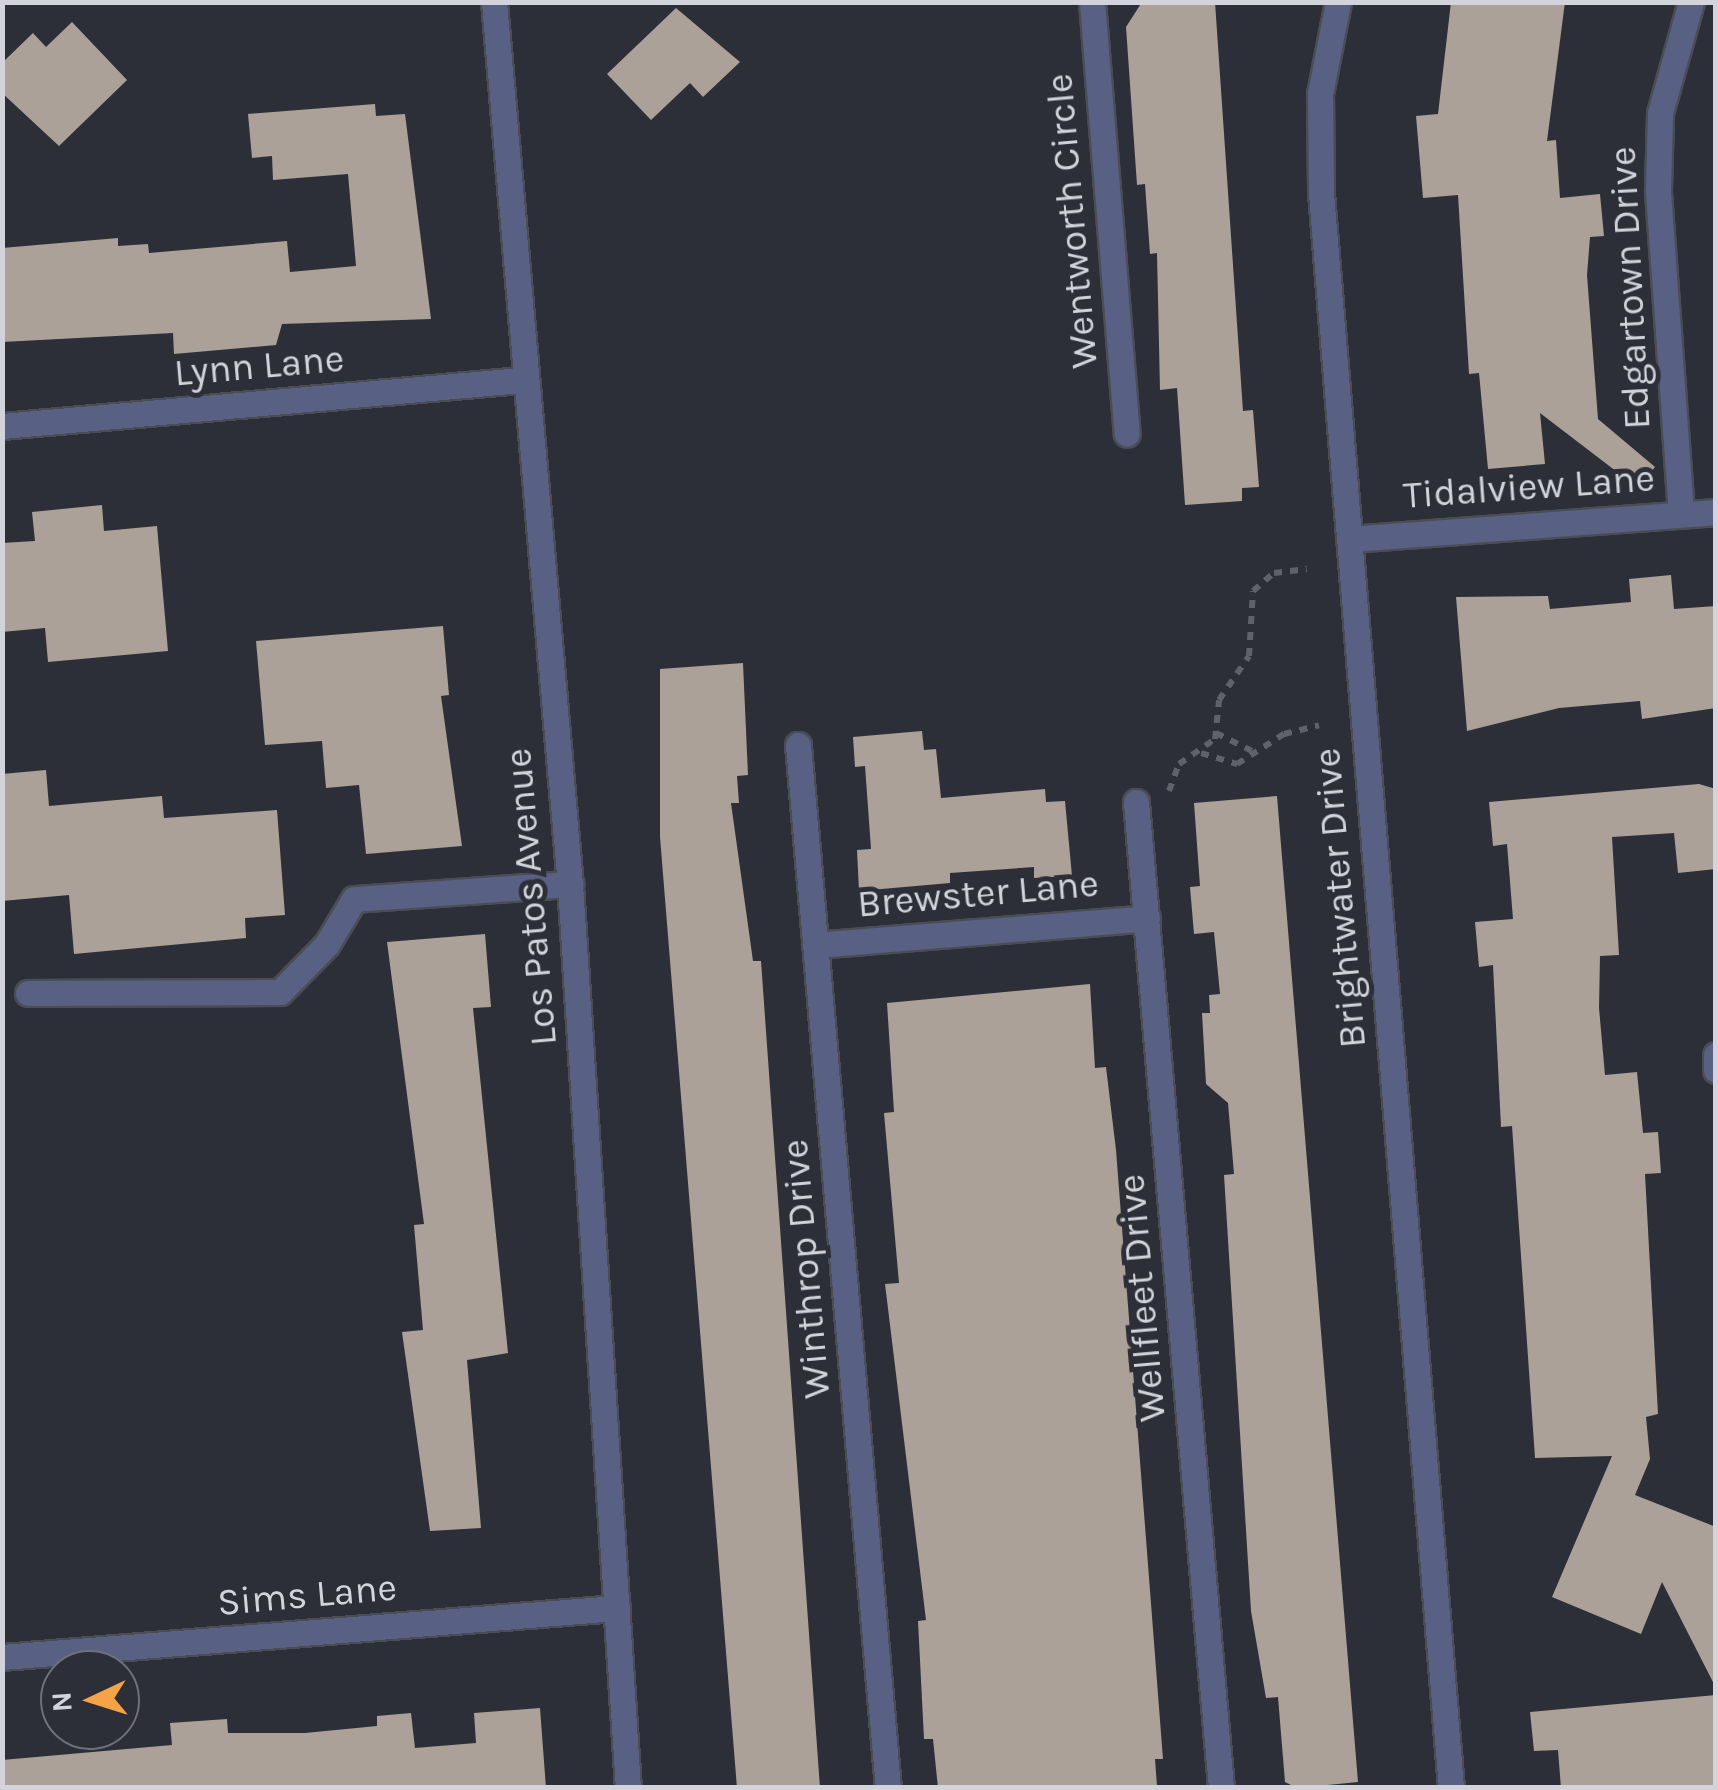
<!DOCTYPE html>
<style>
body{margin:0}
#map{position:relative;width:1718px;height:1790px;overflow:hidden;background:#2c2f38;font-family:Karla,sans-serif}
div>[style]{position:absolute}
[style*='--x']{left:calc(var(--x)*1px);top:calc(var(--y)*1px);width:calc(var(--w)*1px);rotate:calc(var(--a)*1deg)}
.building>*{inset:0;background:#aba198}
.path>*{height:6px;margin-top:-3px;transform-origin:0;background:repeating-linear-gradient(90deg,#5f626a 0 8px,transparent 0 16px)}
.roads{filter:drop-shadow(2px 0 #4a4d55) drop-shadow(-2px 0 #4a4d55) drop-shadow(0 2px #4a4d55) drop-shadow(0 -2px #4a4d55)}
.minor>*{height:25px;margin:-12.5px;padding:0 12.5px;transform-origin:12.5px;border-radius:12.5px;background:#586183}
span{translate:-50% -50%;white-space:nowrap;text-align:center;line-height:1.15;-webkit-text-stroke:10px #2c2f38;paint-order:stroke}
.street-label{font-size:38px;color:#d3d4db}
.frame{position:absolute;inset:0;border:5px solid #d3d4db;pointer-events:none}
.north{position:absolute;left:40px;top:1650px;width:100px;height:100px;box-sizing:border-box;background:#2c2f38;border:2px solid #6f7179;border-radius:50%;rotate:266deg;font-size:28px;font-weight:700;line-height:40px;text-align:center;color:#d3d4db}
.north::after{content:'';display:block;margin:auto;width:35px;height:45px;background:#f5a346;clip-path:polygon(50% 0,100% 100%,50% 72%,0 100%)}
</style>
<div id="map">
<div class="building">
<i style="clip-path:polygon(1142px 2px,1215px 2px,1243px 411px,1253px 410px,1259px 487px,1242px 488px,1242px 501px,1185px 505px,1177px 388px,1160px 390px,1157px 253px,1150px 254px,1145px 184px,1137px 185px,1126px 27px)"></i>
<i style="clip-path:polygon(1451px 2px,1565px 2px,1547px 141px,1556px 140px,1560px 198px,1600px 194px,1604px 236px,1590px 237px,1587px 275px,1598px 419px,1655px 467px,1638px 488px,1540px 413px,1545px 464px,1488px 469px,1479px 373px,1469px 374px,1458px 195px,1423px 198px,1416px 116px,1438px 114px)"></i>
<i style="clip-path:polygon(676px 8px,740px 62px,703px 97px,690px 83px,651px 120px,607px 74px)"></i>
<i style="clip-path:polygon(72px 22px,127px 80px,59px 146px,2px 93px,2px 63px,33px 33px,46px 47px)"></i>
<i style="clip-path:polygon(375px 104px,376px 116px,405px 114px,431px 319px,282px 324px,276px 345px,174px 354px,173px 333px,2px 342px,2px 248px,118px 238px,118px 246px,148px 244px,149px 253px,287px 241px,290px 272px,356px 266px,348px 174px,273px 180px,272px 156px,252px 158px,248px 114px)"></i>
<i style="clip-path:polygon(102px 505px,104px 531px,157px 526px,168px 651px,48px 662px,45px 628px,2px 632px,2px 543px,35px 541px,32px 512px)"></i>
<i style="clip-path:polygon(1671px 575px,1674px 609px,1716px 606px,1716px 708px,1642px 719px,1640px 701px,1559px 708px,1467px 731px,1456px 597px,1548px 596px,1550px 609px,1631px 602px,1629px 579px)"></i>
<i style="clip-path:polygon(443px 626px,449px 695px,441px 696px,462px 846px,366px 854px,359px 785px,326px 788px,322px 741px,265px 745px,256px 641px)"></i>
<i style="clip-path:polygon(743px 663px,748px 775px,737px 776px,739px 803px,731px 803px,753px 961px,761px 961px,820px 1788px,737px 1788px,660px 837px,660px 669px)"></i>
<i style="clip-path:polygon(922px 731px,924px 750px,936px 749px,941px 798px,1045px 789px,1046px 802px,1065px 801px,1072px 876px,1034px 878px,1034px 867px,950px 873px,950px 883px,859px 891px,857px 850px,871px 849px,865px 766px,855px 767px,853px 737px)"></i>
<i style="clip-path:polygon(46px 770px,49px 806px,162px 796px,164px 818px,277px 810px,285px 915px,245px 918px,246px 938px,74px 954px,69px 895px,2px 901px,2px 774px)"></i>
<i style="clip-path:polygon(1699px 784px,1716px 789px,1716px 869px,1678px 873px,1674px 833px,1612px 837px,1619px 955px,1600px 956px,1599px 1008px,1605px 1075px,1637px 1072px,1643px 1133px,1658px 1132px,1661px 1173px,1645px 1174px,1658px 1414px,1646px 1417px,1650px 1459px,1635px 1495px,1716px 1527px,1716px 1688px,1662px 1582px,1641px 1634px,1552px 1597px,1612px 1456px,1535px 1458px,1512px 1126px,1501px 1127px,1493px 965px,1479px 967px,1475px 922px,1513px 919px,1507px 844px,1493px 846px,1489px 802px)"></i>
<i style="clip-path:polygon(1277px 796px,1358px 1782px,1297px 1788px,1285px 1782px,1278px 1697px,1266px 1698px,1251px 1611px,1224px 1175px,1234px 1174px,1228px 1103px,1206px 1084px,1202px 1013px,1210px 1013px,1209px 995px,1220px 994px,1214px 932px,1194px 934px,1190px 887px,1200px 886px,1194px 803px)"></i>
<i style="clip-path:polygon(485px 934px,491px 1007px,473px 1008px,508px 1353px,467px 1360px,481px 1528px,430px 1531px,402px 1332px,423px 1330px,414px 1225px,424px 1224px,387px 942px)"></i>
<i style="clip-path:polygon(1090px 984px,1095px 1068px,1106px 1067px,1116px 1150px,1163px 1759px,1155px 1759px,1157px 1786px,938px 1788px,933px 1739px,924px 1739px,918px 1621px,926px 1620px,885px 1284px,899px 1283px,884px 1113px,894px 1112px,887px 1003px)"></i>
<i style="clip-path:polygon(1716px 1695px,1716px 1788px,1561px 1788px,1558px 1750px,1534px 1751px,1530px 1712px)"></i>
<i style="clip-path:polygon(540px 1708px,546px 1788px,2px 1788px,2px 1760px,172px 1745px,170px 1723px,227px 1719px,228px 1733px,305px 1733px,377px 1726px,377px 1716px,411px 1713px,415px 1748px,476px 1743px,474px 1713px)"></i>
</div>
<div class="path">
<i style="--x:1216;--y:733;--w:45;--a:26.6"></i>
<i style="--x:1201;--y:753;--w:38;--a:17"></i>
<i style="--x:1237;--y:764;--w:56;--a:-32.6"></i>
<i style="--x:1284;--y:734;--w:36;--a:-14"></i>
<i style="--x:1169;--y:791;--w:29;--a:-70"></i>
<i style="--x:1179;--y:764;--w:44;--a:-34.8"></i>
<i style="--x:1215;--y:739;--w:39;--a:-84"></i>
<i style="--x:1219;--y:700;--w:53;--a:-55.7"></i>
<i style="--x:1249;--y:656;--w:65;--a:-86.5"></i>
<i style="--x:1253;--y:591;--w:28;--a:-41"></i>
<i style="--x:1274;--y:573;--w:33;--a:-7"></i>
</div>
<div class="roads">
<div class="minor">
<i style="--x:494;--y:2;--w:885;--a:85.08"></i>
<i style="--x:570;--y:884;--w:906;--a:86.33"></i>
<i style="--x:1092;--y:2;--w:433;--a:85.4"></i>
<i style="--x:1338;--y:2;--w:94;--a:101.1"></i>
<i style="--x:1320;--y:94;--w:99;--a:89.4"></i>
<i style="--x:1321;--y:193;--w:1600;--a:85.34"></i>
<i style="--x:2;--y:426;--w:522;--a:-5.06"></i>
<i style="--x:1681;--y:513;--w:324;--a:-94.1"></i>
<i style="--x:1658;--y:190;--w:77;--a:-88.5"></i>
<i style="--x:1660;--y:113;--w:115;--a:-74.4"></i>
<i style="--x:1349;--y:539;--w:368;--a:-4.2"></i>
<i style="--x:798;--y:745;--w:1047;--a:85.07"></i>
<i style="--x:1136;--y:802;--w:990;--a:85.07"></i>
<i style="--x:815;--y:945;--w:333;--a:-4.6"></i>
<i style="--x:28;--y:993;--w:252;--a:-0.2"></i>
<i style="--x:280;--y:992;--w:67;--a:-45.6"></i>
<i style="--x:327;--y:944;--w:52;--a:-59"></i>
<i style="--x:354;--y:899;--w:217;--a:-4"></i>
<i style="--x:1716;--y:1055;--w:15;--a:90"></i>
<i style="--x:2;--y:1657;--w:617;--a:-4.56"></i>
</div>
</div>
<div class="street-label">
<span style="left:1072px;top:221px;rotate:-95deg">Wentworth Circle</span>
<span style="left:1630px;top:288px;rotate:-93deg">Edgartown Drive</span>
<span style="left:259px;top:366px;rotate:-5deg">Lynn Lane</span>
<span style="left:1529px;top:487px;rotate:-4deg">Tidalview Lane</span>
<span style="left:978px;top:894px;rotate:-5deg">Brewster Lane</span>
<span style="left:531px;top:897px;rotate:-95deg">Los Patos Avenue</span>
<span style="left:1340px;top:898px;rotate:-95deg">Brightwater Drive</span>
<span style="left:806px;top:1269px;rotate:-95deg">Winthrop Drive</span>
<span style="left:1142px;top:1298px;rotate:-95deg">Wellfleet Drive</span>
<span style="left:307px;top:1595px;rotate:-5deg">Sims Lane</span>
</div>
<div class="frame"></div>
<div class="north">N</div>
</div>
